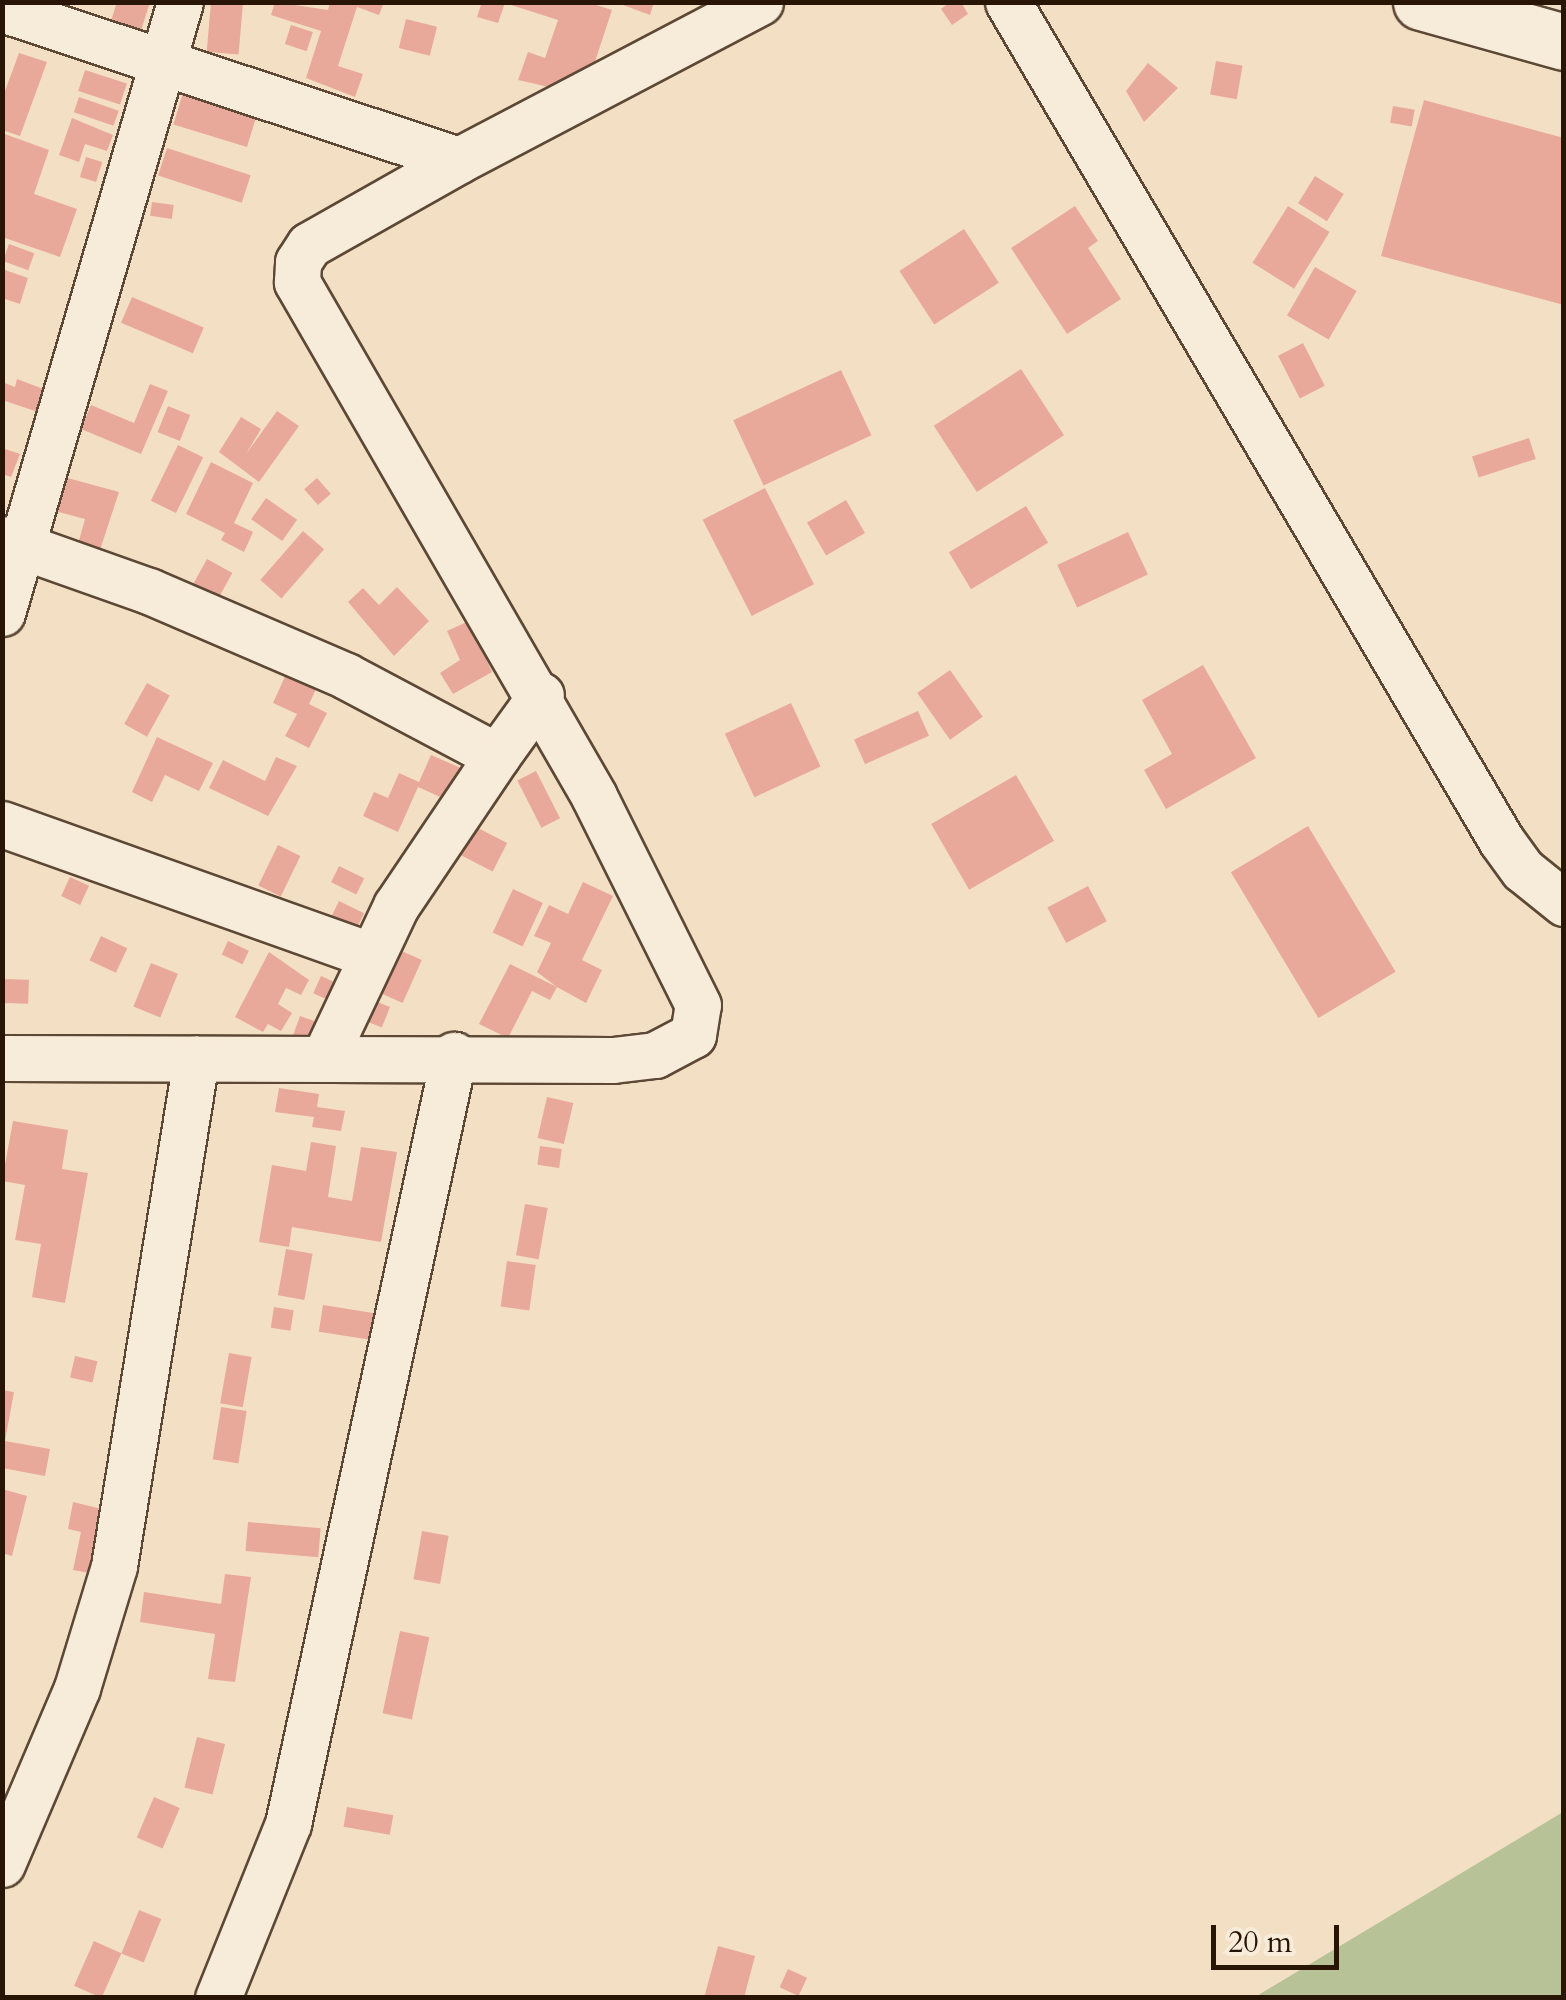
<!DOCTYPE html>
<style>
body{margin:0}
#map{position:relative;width:1566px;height:2000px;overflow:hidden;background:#f3e0c4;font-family:Cardo,serif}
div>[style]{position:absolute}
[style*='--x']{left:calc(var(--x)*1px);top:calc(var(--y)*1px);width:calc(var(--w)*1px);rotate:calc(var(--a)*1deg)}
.green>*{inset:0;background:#b7c397}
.building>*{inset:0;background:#e9a99a;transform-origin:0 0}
.roads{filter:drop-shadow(2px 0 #5c4835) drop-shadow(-2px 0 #5c4835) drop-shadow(0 2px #5c4835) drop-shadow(0 -2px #5c4835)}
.minor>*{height:45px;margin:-22.5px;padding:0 22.5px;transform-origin:22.5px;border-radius:22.5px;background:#f7ebd9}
.tertiary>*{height:55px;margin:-27.5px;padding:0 27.5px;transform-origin:27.5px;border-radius:27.5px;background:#f7ebd9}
span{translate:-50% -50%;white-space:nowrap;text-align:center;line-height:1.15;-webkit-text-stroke:8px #f7ebd9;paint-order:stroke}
.frame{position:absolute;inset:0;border:5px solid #291505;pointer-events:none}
.scale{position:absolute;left:1211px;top:1925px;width:128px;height:45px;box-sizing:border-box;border:5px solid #291505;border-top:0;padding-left:12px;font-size:30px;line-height:35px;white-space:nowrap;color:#291505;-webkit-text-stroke:8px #f7ebd9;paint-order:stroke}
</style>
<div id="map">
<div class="green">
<i style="clip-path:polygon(1563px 1812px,1563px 1997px,1255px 1997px)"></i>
</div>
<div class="building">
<i style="clip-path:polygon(117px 2px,150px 2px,140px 34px,110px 24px)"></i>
<i style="left:211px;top:2px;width:32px;height:50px;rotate:5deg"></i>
<i style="clip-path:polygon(275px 2px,328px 10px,330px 2px,384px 2px,379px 15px,357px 7px,338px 66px,363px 74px,355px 97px,306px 78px,321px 31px,271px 15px)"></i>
<i style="clip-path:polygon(482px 2px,587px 2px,612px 10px,584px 95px,518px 80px,528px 52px,545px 58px,558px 20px,505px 3px,498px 23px,477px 17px)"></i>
<i style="clip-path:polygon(615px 2px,654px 2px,650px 15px)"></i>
<i style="clip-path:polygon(950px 2px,961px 2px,968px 14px,952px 25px,941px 9px)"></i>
<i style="left:406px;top:19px;width:32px;height:30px;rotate:14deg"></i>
<i style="left:291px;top:25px;width:23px;height:20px;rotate:18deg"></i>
<i style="clip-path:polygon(19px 53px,47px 62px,20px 136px,2px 130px,2px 99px)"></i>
<i style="left:1216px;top:61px;width:27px;height:34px;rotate:10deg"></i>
<i style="clip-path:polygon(1148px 63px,1178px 88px,1144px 122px,1126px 91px)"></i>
<i style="left:85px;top:70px;width:44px;height:22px;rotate:18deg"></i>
<i style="left:183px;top:93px;width:77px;height:33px;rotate:17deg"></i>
<i style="left:79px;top:97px;width:42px;height:16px;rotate:19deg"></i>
<i style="clip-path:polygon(1424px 100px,1564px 138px,1564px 305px,1381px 256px)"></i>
<i style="left:1393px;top:106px;width:22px;height:17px;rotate:10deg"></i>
<i style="clip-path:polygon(72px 118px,113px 135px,107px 151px,85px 144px,79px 162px,59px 155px)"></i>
<i style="clip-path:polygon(2px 133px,49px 150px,34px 194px,77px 209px,60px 257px,2px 237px)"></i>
<i style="left:167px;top:148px;width:88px;height:29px;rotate:18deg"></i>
<i style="left:86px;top:157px;width:17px;height:21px;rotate:17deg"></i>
<i style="left:1315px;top:176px;width:34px;height:32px;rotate:32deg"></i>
<i style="left:152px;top:202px;width:22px;height:14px;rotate:8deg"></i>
<i style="clip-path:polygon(1075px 206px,1098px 241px,1088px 248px,1121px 299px,1067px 334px,1011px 248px)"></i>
<i style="left:1288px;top:206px;width:49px;height:67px;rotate:32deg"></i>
<i style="left:964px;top:229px;width:64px;height:77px;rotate:57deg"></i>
<i style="left:9px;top:244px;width:27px;height:18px;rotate:20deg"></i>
<i style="left:1315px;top:267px;width:48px;height:56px;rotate:30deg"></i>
<i style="clip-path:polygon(2px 269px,28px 278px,20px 304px,2px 298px)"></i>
<i style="left:132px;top:297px;width:78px;height:28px;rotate:23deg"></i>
<i style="left:1303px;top:343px;width:48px;height:28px;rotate:63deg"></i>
<i style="left:1021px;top:369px;width:79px;height:104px;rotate:57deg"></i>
<i style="left:841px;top:370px;width:72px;height:119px;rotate:65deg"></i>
<i style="clip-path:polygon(17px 379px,46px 390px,38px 412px,2px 400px,2px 382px,15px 387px)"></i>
<i style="clip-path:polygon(150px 384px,168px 391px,141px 454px,81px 429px,91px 405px,134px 423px)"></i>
<i style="left:168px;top:406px;width:24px;height:28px;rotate:22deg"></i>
<i style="clip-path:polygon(277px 411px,299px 426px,259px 482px,219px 452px,241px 417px,261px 429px,246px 454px)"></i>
<i style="left:1529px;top:438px;width:22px;height:60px;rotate:72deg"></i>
<i style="left:178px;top:445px;width:28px;height:62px;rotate:26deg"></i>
<i style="clip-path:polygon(2px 448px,20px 454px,11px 477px,2px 474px)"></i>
<i style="clip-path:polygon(211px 462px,253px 483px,234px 523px,253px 532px,244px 552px,221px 540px,225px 533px,186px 514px)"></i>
<i style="clip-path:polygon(64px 477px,119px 492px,100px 550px,78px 544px,85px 519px,55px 511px)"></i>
<i style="left:317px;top:478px;width:21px;height:17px;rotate:49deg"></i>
<i style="left:765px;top:488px;width:108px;height:70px;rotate:63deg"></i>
<i style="left:266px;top:498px;width:38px;height:26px;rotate:35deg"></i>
<i style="left:846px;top:500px;width:38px;height:45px;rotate:60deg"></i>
<i style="left:1026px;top:506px;width:43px;height:90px;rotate:59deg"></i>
<i style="left:303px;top:531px;width:28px;height:65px;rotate:41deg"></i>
<i style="left:1128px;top:532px;width:47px;height:78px;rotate:65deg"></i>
<i style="left:207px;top:559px;width:29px;height:30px;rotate:29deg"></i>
<i style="clip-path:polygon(397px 587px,429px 621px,394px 656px,348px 602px,363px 588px,379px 605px)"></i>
<i style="clip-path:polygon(469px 621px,492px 672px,453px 694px,440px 673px,460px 660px,447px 631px)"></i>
<i style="clip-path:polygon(1203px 665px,1256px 758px,1166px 809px,1144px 770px,1172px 754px,1142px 700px)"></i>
<i style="left:950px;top:670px;width:57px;height:40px;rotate:55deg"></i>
<i style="clip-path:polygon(287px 672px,317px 687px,309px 704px,327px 713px,309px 748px,285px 736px,297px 714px,273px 703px)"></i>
<i style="left:147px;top:683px;width:26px;height:47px;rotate:29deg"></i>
<i style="left:791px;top:703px;width:70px;height:73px;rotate:65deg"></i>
<i style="left:918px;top:711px;width:27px;height:70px;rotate:66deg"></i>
<i style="clip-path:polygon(157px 737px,213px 763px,199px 791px,165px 775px,152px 802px,132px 792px)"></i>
<i style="clip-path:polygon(431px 755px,461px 768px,447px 800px,418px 787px,398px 832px,363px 816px,374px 792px,388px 798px,399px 773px,419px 782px)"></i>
<i style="clip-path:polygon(276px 757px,297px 766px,268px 816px,209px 788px,223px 760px,265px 781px)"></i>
<i style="left:536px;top:771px;width:53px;height:21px;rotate:63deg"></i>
<i style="left:1016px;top:775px;width:76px;height:98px;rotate:60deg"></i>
<i style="left:1308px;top:826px;width:170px;height:90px;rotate:59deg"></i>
<i style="left:476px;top:827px;width:35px;height:32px;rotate:27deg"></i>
<i style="left:278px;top:845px;width:25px;height:45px;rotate:26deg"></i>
<i style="left:339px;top:866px;width:28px;height:18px;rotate:26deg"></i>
<i style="left:70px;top:877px;width:21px;height:21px;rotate:25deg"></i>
<i style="clip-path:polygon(583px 882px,613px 896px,582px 960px,602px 970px,586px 1003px,557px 987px,550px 1000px,532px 991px,508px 1038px,479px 1024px,510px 964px,557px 987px,537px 972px,551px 943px,534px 936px,549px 905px,568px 914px)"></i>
<i style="left:1088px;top:886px;width:40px;height:46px;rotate:62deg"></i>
<i style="left:513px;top:889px;width:33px;height:48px;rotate:25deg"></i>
<i style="left:339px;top:901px;width:28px;height:19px;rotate:26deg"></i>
<i style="left:101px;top:936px;width:29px;height:27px;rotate:25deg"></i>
<i style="left:228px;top:941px;width:23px;height:15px;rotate:25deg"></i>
<i style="left:388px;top:945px;width:37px;height:47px;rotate:24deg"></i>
<i style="clip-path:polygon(269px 952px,309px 980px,301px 995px,286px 988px,278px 1004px,292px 1013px,281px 1031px,268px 1024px,263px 1032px,235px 1017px)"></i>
<i style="left:151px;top:963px;width:29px;height:47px;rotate:22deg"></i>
<i style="left:321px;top:976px;width:17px;height:19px;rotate:24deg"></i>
<i style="left:5px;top:979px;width:24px;height:24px;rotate:2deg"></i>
<i style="left:365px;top:997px;width:27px;height:22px;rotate:22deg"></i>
<i style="left:300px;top:1016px;width:20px;height:22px;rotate:20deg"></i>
<i style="clip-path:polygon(279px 1088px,319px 1094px,317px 1107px,345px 1111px,341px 1131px,312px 1127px,314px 1117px,275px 1112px)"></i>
<i style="left:547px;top:1097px;width:27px;height:42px;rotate:13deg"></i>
<i style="clip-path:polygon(13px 1121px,68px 1130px,62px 1169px,88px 1173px,65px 1303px,32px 1297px,41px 1244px,15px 1240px,25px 1185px,2px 1181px)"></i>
<i style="clip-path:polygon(311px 1142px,336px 1146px,328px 1197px,352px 1201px,361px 1147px,397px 1152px,381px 1242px,292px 1227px,289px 1247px,259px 1242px,272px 1165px,306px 1171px)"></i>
<i style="left:540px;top:1146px;width:22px;height:19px;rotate:8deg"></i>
<i style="left:525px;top:1204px;width:23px;height:52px;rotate:10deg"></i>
<i style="left:286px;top:1249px;width:27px;height:47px;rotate:10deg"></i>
<i style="left:507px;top:1261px;width:29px;height:46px;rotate:8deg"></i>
<i style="left:323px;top:1305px;width:57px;height:27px;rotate:9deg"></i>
<i style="left:274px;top:1307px;width:20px;height:21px;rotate:9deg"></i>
<i style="left:229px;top:1353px;width:23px;height:51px;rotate:10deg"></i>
<i style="left:75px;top:1356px;width:23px;height:22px;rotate:13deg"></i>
<i style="clip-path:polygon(2px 1390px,14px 1392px,5px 1441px,50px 1449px,45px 1476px,2px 1468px)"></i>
<i style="left:221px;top:1407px;width:26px;height:53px;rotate:9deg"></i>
<i style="clip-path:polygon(2px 1489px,27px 1496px,12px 1556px,2px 1553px)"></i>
<i style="clip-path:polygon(73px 1502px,102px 1509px,89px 1573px,73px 1570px,81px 1532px,68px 1529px)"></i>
<i style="left:248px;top:1522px;width:73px;height:29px;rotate:5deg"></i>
<i style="left:422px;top:1531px;width:27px;height:49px;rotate:10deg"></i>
<i style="clip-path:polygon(225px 1574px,251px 1577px,235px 1682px,208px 1679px,215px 1634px,140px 1622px,144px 1592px,221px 1604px)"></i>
<i style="left:400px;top:1631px;width:30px;height:84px;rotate:12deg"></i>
<i style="left:197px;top:1737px;width:29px;height:52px;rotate:14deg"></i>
<i style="left:154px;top:1797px;width:28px;height:44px;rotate:23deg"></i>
<i style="left:347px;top:1807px;width:47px;height:20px;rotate:10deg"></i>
<i style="left:139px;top:1910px;width:24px;height:47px;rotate:22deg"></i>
<i style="left:94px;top:1941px;width:30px;height:49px;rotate:24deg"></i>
<i style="clip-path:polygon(718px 1946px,755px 1956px,744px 1998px,704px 1998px)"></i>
<i style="left:788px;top:1969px;width:21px;height:20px;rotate:25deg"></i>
</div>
<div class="roads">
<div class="minor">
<i style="--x:1008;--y:2;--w:972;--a:59.53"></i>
<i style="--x:1501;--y:840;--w:37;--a:54"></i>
<i style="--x:1523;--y:870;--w:53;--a:38.8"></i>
<i style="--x:2;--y:9;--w:481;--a:18.3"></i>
<i style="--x:2;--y:539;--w:156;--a:19.5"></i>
<i style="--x:149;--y:591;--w:215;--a:23.3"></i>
<i style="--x:346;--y:676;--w:171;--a:27.9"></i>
<i style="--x:497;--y:756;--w:75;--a:-54.2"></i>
<i style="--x:2;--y:613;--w:636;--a:-73.76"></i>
<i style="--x:2;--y:824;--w:390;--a:19.6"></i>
<i style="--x:325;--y:1056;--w:166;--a:-64.7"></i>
<i style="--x:396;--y:906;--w:181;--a:-56"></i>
<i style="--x:2;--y:1058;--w:611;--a:0.19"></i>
<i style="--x:613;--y:1060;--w:42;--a:-6.8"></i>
<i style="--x:655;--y:1055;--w:43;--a:-27.8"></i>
<i style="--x:693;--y:1035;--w:30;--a:-81"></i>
<i style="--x:698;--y:1005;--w:233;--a:-116.5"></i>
<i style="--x:594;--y:796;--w:594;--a:-120.02"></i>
<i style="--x:297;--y:282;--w:20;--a:-87"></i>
<i style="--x:298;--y:262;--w:20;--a:-57"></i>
<i style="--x:309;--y:245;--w:172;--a:-29.5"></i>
<i style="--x:459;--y:160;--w:340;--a:-27.7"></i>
<i style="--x:2;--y:1864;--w:191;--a:-66.9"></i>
<i style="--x:77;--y:1688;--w:127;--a:-73.1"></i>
<i style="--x:114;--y:1566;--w:514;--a:-80.81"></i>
<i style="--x:218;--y:1998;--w:188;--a:-68.1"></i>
<i style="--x:288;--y:1824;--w:787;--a:-77.82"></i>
</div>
<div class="tertiary">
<i style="--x:1421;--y:2;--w:148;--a:15.6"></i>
</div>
</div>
<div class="frame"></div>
<div class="scale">20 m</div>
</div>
